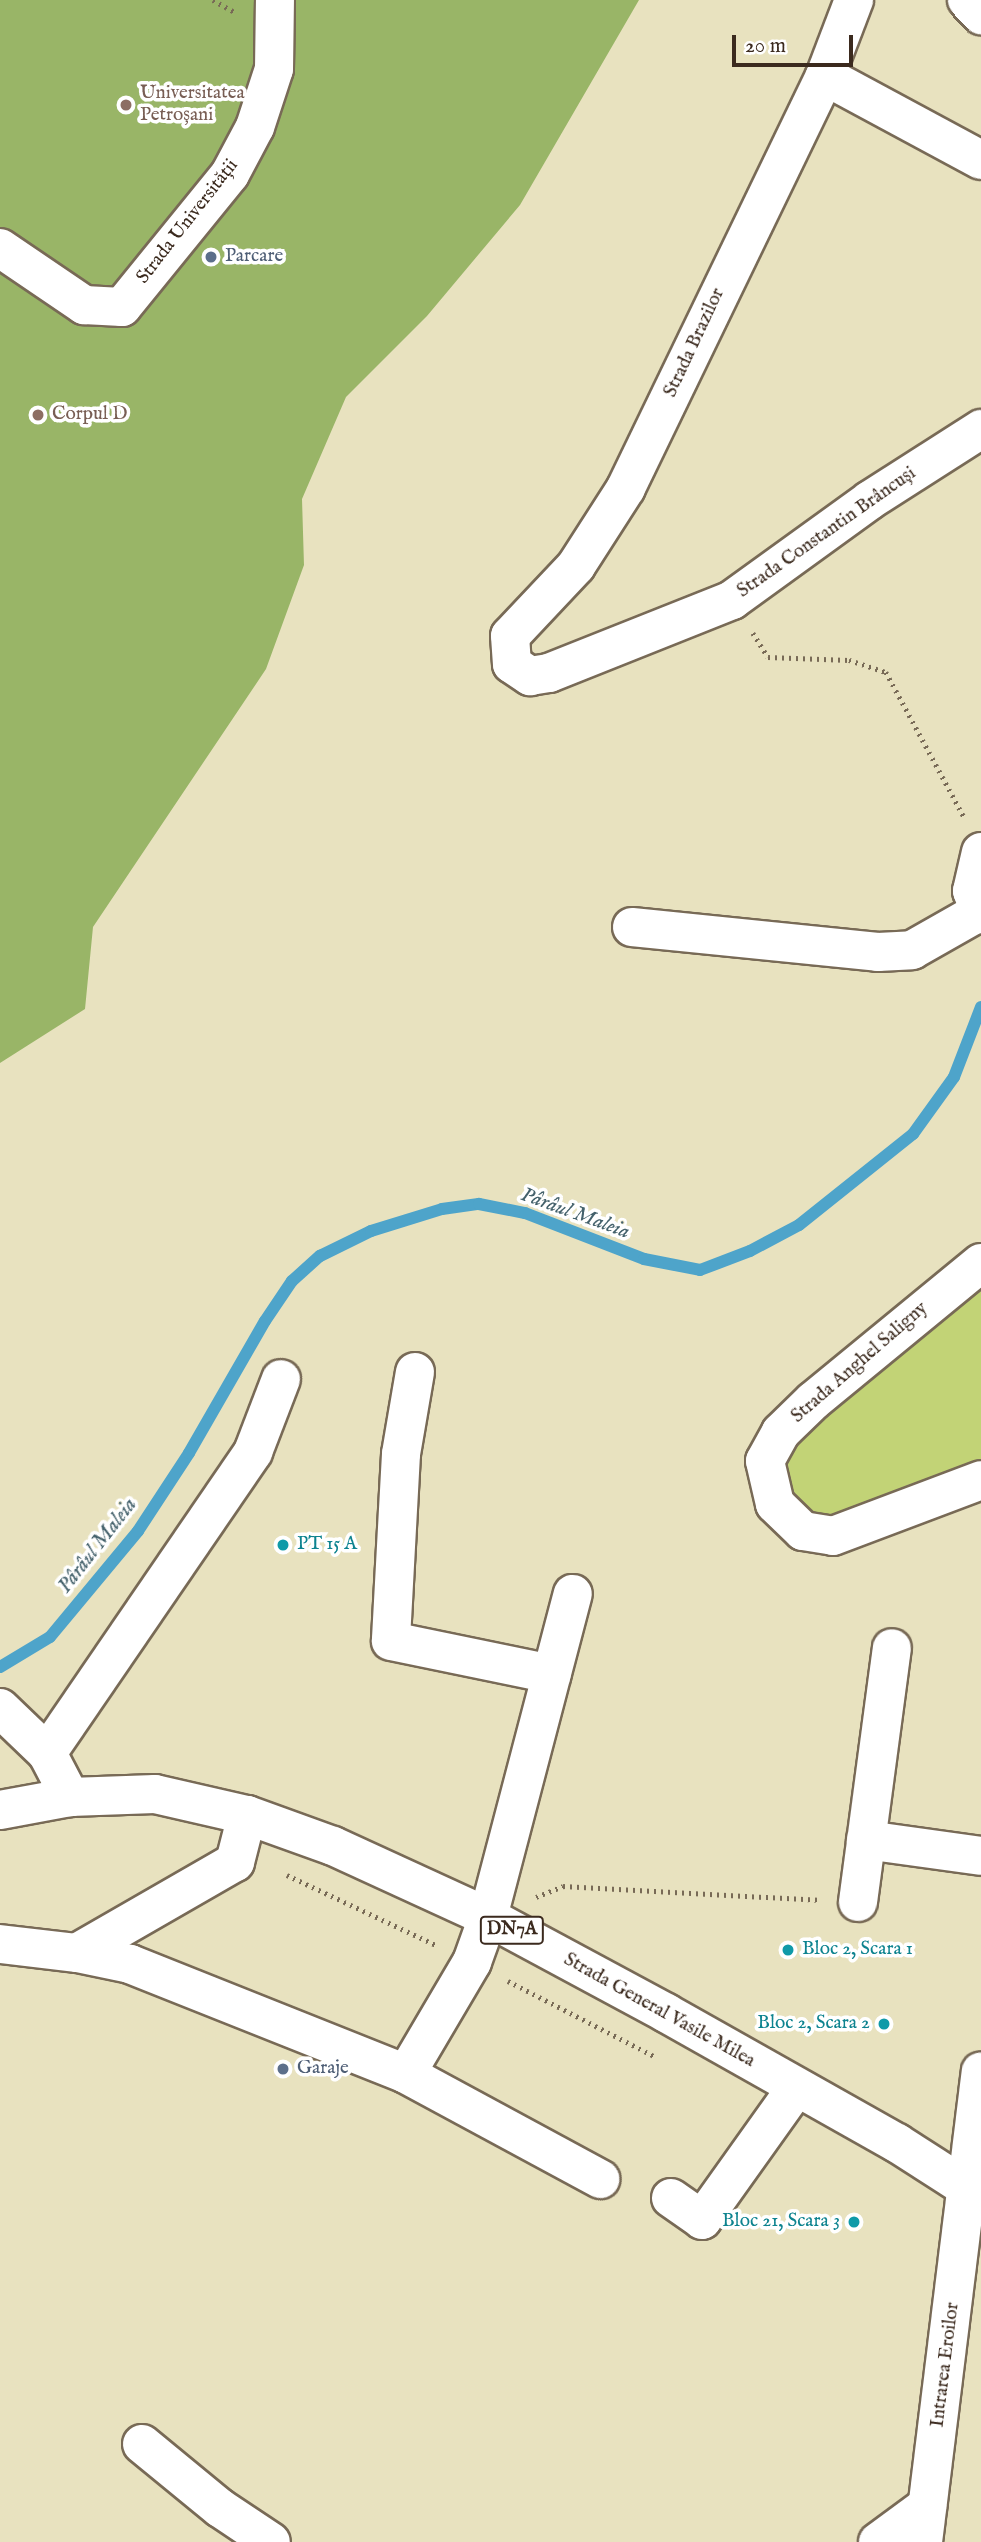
<!DOCTYPE html>
<meta charset="utf-8">
<style>
body{margin:0}
#map{position:relative;width:981px;height:2542px;overflow:hidden;background:#e8e2bf;font-family:"IM FELL English",serif}
div>[style]{position:absolute}
[style*='--x']{left:calc(var(--x)*1px);top:calc(var(--y)*1px);width:calc(var(--w)*1px);rotate:calc(var(--a)*1deg)}
.green>*{inset:0;background:#c2d376}
.forest>*{inset:0;background:#99b567}
.stream>*{height:12px;margin:-6px;padding:0 6px;transform-origin:6px;border-radius:6px;background:#4ea4ca}
.path>*{height:4.5px;margin-top:-2.25px;transform-origin:0;background:repeating-linear-gradient(90deg,#786a56 0 2px,transparent 0 7px)}
.roads{filter:drop-shadow(2px 0 #786a56) drop-shadow(-2px 0 #786a56) drop-shadow(0 2px #786a56) drop-shadow(0 -2px #786a56)}
.minor>*{height:38px;margin:-19px;padding:0 19px;transform-origin:19px;border-radius:19px;background:#fff}
.major>*{height:38px;margin:-19px;padding:0 19px;transform-origin:19px;border-radius:19px;background:#fff}
.dots>*{width:19px;height:19px;translate:-50% -50%;box-sizing:border-box;border:4px solid #fff;border-radius:50%}
span{translate:-50% -50%;white-space:nowrap;text-align:center;line-height:1.15;-webkit-text-stroke:7px #fff;paint-order:stroke}
.shield-label span{padding:2px 5px;background:#fff;border:2px solid;border-radius:5px;-webkit-text-stroke-width:0}
.shield-label{font-size:18px;color:#3b2a1e;font-weight:700}
.education-label{font-size:19px;color:#785e54}
.left{translate:0 -50%;text-align:left}
.street-label{font-size:19px;color:#3b2a1e}
.service-label{font-size:19px;color:#4e5e75}
.culture-label{font-size:19px;color:#0d838f}
.right{translate:-100% -50%;text-align:right}
.water-label{font-size:21px;color:#44616b;font-style:italic}
.scale{position:absolute;left:732px;top:35px;width:121px;height:32px;box-sizing:border-box;border:4px solid #3b2a1e;border-top:0;padding-left:9px;font-size:21px;line-height:24px;white-space:nowrap;color:#3b2a1e;-webkit-text-stroke:5px #fff;paint-order:stroke}
</style>
<div id="map">
<div class="green">
<i style="clip-path:polygon(981px 1271px,981px 1473px,807px 1525px,772px 1459px)"></i>
</div>
<div class="forest">
<i style="clip-path:polygon(0 0,639px 0,520px 205px,427px 316px,346px 397px,302px 499px,304px 565px,266px 669px,93px 927px,85px 1009px,0 1063px)"></i>
</div>
<div class="stream">
<i style="--x:0;--y:1667;--w:58;--a:-31"></i>
<i style="--x:50;--y:1637;--w:138;--a:-50.3"></i>
<i style="--x:138;--y:1531;--w:93;--a:-56.8"></i>
<i style="--x:189;--y:1453;--w:152;--a:-60.1"></i>
<i style="--x:265;--y:1321;--w:48;--a:-56"></i>
<i style="--x:292;--y:1281;--w:38;--a:-42"></i>
<i style="--x:320;--y:1256;--w:57;--a:-26.1"></i>
<i style="--x:371;--y:1231;--w:74;--a:-17.2"></i>
<i style="--x:442;--y:1209;--w:37;--a:-8"></i>
<i style="--x:479;--y:1204;--w:47;--a:11.1"></i>
<i style="--x:525;--y:1213;--w:128;--a:21.1"></i>
<i style="--x:644;--y:1259;--w:57;--a:11.1"></i>
<i style="--x:700;--y:1270;--w:53;--a:-20.8"></i>
<i style="--x:750;--y:1251;--w:55;--a:-28"></i>
<i style="--x:799;--y:1225;--w:146;--a:-38.6"></i>
<i style="--x:913;--y:1134;--w:70;--a:-54.3"></i>
<i style="--x:954;--y:1077;--w:75;--a:-68.9"></i>
</div>
<div class="path">
<i style="--x:213;--y:0;--w:26;--a:29"></i>
<i style="--x:753;--y:633;--w:28;--a:58"></i>
<i style="--x:768;--y:657;--w:81;--a:2.1"></i>
<i style="--x:849;--y:660;--w:39;--a:18"></i>
<i style="--x:886;--y:672;--w:165;--a:61.7"></i>
<i style="--x:287;--y:1875;--w:167;--a:25.2"></i>
<i style="--x:536;--y:1897;--w:29;--a:-22"></i>
<i style="--x:563;--y:1886;--w:256;--a:3.1"></i>
<i style="--x:508;--y:1981;--w:166;--a:27.2"></i>
</div>
<div class="roads">
<div class="minor">
<i style="--x:854;--y:0;--w:81;--a:110.9"></i>
<i style="--x:825;--y:76;--w:458;--a:115.8"></i>
<i style="--x:626;--y:488;--w:93;--a:122.7"></i>
<i style="--x:576;--y:566;--w:96;--a:133.3"></i>
<i style="--x:510;--y:636;--w:28;--a:86"></i>
<i style="--x:512;--y:664;--w:22;--a:34"></i>
<i style="--x:530;--y:676;--w:19;--a:-9"></i>
<i style="--x:549;--y:673;--w:197;--a:-21.7"></i>
<i style="--x:732;--y:600;--w:170;--a:-35.9"></i>
<i style="--x:870;--y:500;--w:132;--a:-32.6"></i>
<i style="--x:967;--y:0;--w:21;--a:47"></i>
<i style="--x:825;--y:76;--w:177;--a:28.3"></i>
<i style="--x:0;--y:248;--w:102;--a:34.2"></i>
<i style="--x:84;--y:305;--w:38;--a:3"></i>
<i style="--x:122;--y:307;--w:171;--a:-50.9"></i>
<i style="--x:230;--y:174;--w:53;--a:-62"></i>
<i style="--x:255;--y:127;--w:61;--a:-71.9"></i>
<i style="--x:274;--y:69;--w:69;--a:-89.2"></i>
<i style="--x:981;--y:852;--w:40;--a:103"></i>
<i style="--x:972;--y:891;--w:25;--a:69"></i>
<i style="--x:632;--y:927;--w:247;--a:5.8"></i>
<i style="--x:878;--y:952;--w:34;--a:-3"></i>
<i style="--x:912;--y:950;--w:77;--a:-29.6"></i>
<i style="--x:981;--y:1263;--w:217;--a:140.6"></i>
<i style="--x:813;--y:1401;--w:45;--a:135.9"></i>
<i style="--x:781;--y:1432;--w:33;--a:119"></i>
<i style="--x:765;--y:1461;--w:44;--a:76.9"></i>
<i style="--x:775;--y:1504;--w:39;--a:44"></i>
<i style="--x:803;--y:1531;--w:30;--a:9"></i>
<i style="--x:833;--y:1536;--w:158;--a:-20.7"></i>
<i style="--x:415;--y:1372;--w:83;--a:99.7"></i>
<i style="--x:401;--y:1454;--w:187;--a:93.1"></i>
<i style="--x:391;--y:1641;--w:164;--a:11.6"></i>
<i style="--x:0;--y:1708;--w:65;--a:43.8"></i>
<i style="--x:47;--y:1753;--w:50;--a:62.4"></i>
<i style="--x:47;--y:1753;--w:365;--a:-55.6"></i>
<i style="--x:253;--y:1452;--w:78;--a:-69"></i>
<i style="--x:247;--y:1815;--w:49;--a:104.3"></i>
<i style="--x:235;--y:1862;--w:182;--a:150.1"></i>
<i style="--x:77;--y:1953;--w:54;--a:11.7"></i>
<i style="--x:130;--y:1964;--w:297;--a:21.7"></i>
<i style="--x:406;--y:2074;--w:130;--a:-59.5"></i>
<i style="--x:472;--y:1962;--w:48;--a:-70.4"></i>
<i style="--x:488;--y:1917;--w:334;--a:-75.3"></i>
<i style="--x:866;--y:1840;--w:116;--a:7.9"></i>
<i style="--x:858;--y:1902;--w:256;--a:-82.4"></i>
<i style="--x:0;--y:1944;--w:78;--a:6.7"></i>
<i style="--x:406;--y:2074;--w:221;--a:28.4"></i>
<i style="--x:671;--y:2198;--w:38;--a:35"></i>
<i style="--x:702;--y:2220;--w:163;--a:-54.5"></i>
<i style="--x:142;--y:2444;--w:101;--a:39.4"></i>
<i style="--x:220;--y:2508;--w:61;--a:33.7"></i>
<i style="--x:878;--y:2542;--w:61;--a:-36.3"></i>
<i style="--x:923;--y:2542;--w:474;--a:-83"></i>
</div>
<div class="major">
<i style="--x:0;--y:1810;--w:71;--a:-10.5"></i>
<i style="--x:70;--y:1797;--w:85;--a:-2"></i>
<i style="--x:155;--y:1794;--w:94;--a:12.9"></i>
<i style="--x:247;--y:1815;--w:91;--a:19.8"></i>
<i style="--x:333;--y:1846;--w:170;--a:24.6"></i>
<i style="--x:488;--y:1917;--w:202;--a:28.3"></i>
<i style="--x:666;--y:2013;--w:265;--a:29.4"></i>
<i style="--x:897;--y:2143;--w:100;--a:32.7"></i>
</div>
</div>
<div class="dots">
<i style="left:126px;top:105px;background:#8d6e63"></i>
<i style="left:211px;top:257px;background:#5c6f8a"></i>
<i style="left:38px;top:415px;background:#8d6e63"></i>
<i style="left:283px;top:1545px;background:#0f9aa8"></i>
<i style="left:788px;top:1950px;background:#0f9aa8"></i>
<i style="left:884px;top:2024px;background:#0f9aa8"></i>
<i style="left:283px;top:2069px;background:#5c6f8a"></i>
<i style="left:854px;top:2222px;background:#0f9aa8"></i>
</div>
<div class="shield-label">
<span style="left:512px;top:1930px">DN7A</span>
</div>
<div class="education-label">
<span class="left" style="left:140px;top:105px">Universitatea<br>Petroșani</span>
<span class="left" style="left:52px;top:415px">Corpul D</span>
</div>
<div class="street-label">
<span style="left:188px;top:222px;rotate:-52deg">Strada Universității</span>
<span style="left:695px;top:343px;rotate:-65deg">Strada Brazilor</span>
<span style="left:827px;top:533px;rotate:-35deg">Strada Constantin Brâncuși</span>
<span style="left:860px;top:1363px;rotate:-41deg">Strada Anghel Saligny</span>
<span style="left:659px;top:2011px;rotate:29deg">Strada General Vasile Milea</span>
<span style="left:946px;top:2365px;rotate:-83deg">Intrarea Eroilor</span>
</div>
<div class="service-label">
<span class="left" style="left:225px;top:257px">Parcare</span>
<span class="left" style="left:297px;top:2069px">Garaje</span>
</div>
<div class="culture-label">
<span class="left" style="left:297px;top:1545px">PT 15 A</span>
<span class="left" style="left:802px;top:1950px">Bloc 2, Scara 1</span>
<span class="right" style="left:870px;top:2024px">Bloc 2, Scara 2</span>
<span class="right" style="left:840px;top:2222px">Bloc 21, Scara 3</span>
</div>
<div class="water-label">
<span style="left:575px;top:1214px;rotate:20deg">Pârâul Maleia</span>
<span style="left:98px;top:1546px;rotate:-52deg">Pârâul Maleia</span>
</div>
<div class="scale">20 m</div>
</div>
